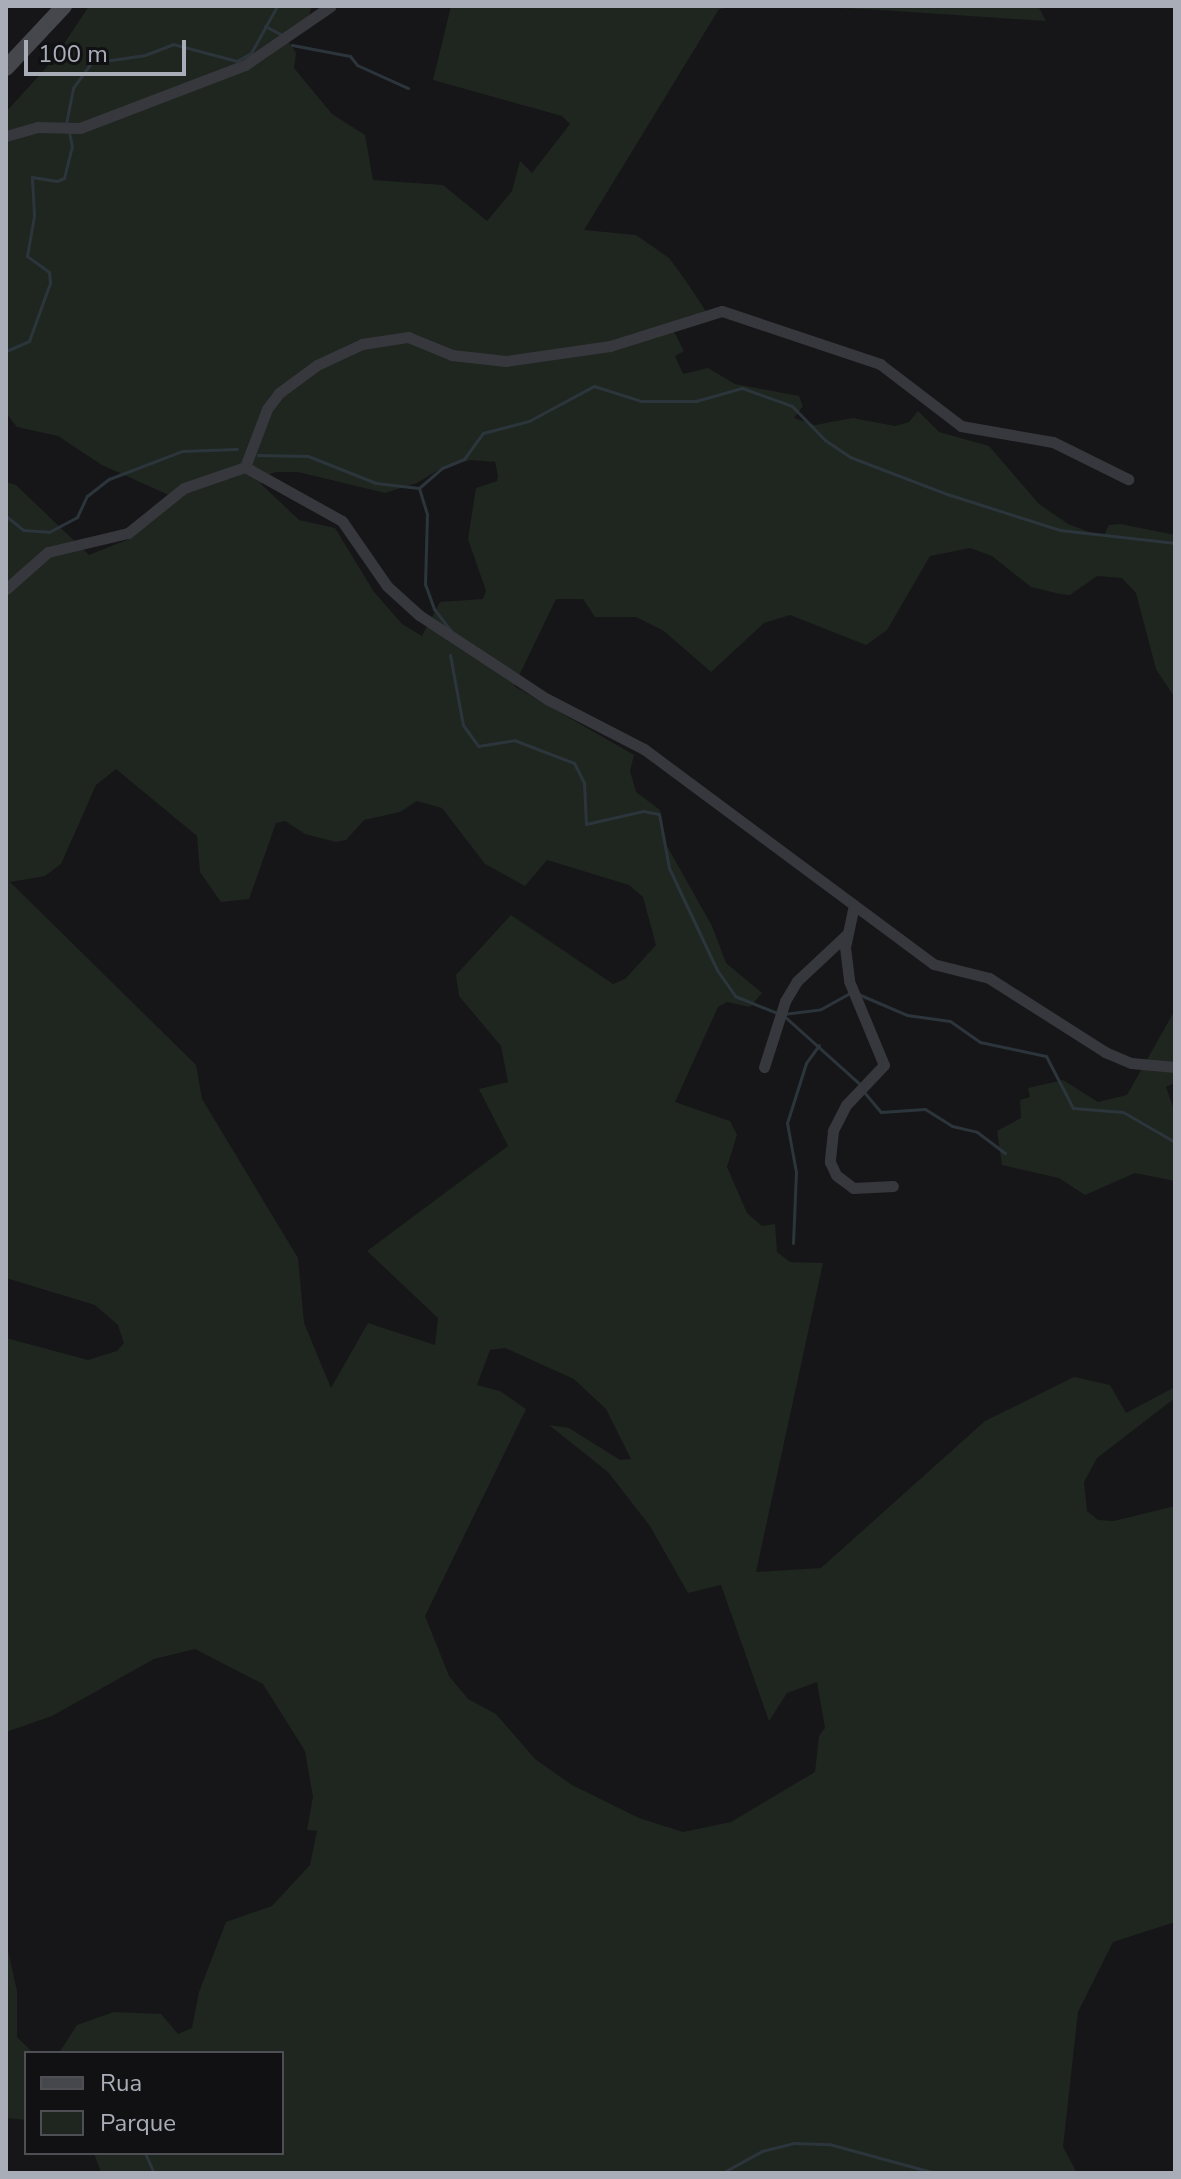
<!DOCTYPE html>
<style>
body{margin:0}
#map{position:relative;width:1181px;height:2179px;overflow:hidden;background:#161618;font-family:"Nunito Sans",sans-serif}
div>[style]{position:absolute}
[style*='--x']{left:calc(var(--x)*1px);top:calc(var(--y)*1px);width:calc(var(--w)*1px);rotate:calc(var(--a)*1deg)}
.green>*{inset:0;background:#1e261f}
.stream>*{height:3px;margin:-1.5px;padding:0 1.5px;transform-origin:1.5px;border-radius:1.5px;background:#2c353c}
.minor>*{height:11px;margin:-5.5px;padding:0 5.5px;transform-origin:5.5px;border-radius:5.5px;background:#37383d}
.secondary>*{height:16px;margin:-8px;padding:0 8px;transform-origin:8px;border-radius:8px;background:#45474d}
span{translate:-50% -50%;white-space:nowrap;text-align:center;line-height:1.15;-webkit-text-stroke:6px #111113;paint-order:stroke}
.frame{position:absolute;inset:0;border:8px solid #a8adb8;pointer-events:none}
.legend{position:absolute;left:24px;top:2051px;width:260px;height:104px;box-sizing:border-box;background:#111113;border:2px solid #4d4f55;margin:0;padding:10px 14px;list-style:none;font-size:24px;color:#a8adb8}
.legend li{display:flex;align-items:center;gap:16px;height:40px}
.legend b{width:40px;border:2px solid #4d4f55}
.scale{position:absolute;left:24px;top:40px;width:162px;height:36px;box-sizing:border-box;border:4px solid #a8adb8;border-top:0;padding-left:10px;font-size:24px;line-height:28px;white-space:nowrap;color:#a8adb8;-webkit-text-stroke:6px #111113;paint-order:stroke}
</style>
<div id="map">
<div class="green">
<i style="clip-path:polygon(evenodd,89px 6px,312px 6px,306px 25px,289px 42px,296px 53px,294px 68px,332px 114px,365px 135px,373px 180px,443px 185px,487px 221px,512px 191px,520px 161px,532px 173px,570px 124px,562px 116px,433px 80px,451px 6px,742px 6px,719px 9px,584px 230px,636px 235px,669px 258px,686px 281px,707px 313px,671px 326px,684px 351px,675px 356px,683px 374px,708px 368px,735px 384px,799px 396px,803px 406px,794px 418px,815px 425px,853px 418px,895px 426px,909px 422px,918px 411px,939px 432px,989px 446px,1039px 504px,1068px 524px,1103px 537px,1109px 525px,1120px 524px,1175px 535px,1175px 698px,1156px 669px,1136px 593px,1122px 578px,1097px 576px,1070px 595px,1060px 594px,1031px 587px,992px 556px,970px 548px,930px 556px,887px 630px,866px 645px,790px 615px,764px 623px,711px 672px,664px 631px,636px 617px,595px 617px,583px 599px,556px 599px,514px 686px,634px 755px,630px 771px,636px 792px,660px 810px,667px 846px,712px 926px,726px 963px,762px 993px,750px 1007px,727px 1002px,718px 1007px,675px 1102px,730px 1121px,737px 1135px,727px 1167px,747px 1213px,762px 1226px,775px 1224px,777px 1252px,790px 1262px,823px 1263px,756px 1572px,821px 1568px,985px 1421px,1074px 1377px,1110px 1385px,1126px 1413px,1175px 1387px,1175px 1398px,1097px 1458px,1084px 1482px,1087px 1511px,1098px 1520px,1114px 1521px,1175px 1506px,1175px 1922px,1113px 1942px,1078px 2012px,1063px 2147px,1077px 2173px,101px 2173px,94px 2153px,282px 2153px,282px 2053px,59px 2053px,77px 2025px,114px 2012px,161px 2014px,178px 2034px,192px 2028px,199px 1992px,226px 1922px,272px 1906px,310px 1865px,317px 1831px,307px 1830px,313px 1797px,305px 1751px,263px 1684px,195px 1649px,154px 1659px,52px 1716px,6px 1732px,6px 1338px,88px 1360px,117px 1351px,124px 1343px,118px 1325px,95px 1305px,6px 1278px,6px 482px,16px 485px,89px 555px,129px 539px,171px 496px,102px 465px,58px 436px,17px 427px,6px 413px,6px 112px,54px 59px,89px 6px,471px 460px,495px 462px,498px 475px,497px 481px,476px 488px,468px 539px,486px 591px,483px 599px,440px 602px,422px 636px,402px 624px,374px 592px,335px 528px,299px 520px,261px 484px,262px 477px,276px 472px,298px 472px,385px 493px,417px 483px,443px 467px,471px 460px,89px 6px,116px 769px,197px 836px,200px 872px,221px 902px,249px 899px,276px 823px,285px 821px,305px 834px,336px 842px,346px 840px,364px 820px,400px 812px,417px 801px,442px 808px,485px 864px,525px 886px,547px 860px,629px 885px,643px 897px,656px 945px,625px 979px,613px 984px,511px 915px,456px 975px,459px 996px,501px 1046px,508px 1082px,479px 1089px,508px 1146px,367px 1251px,438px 1318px,435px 1345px,368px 1323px,331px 1388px,304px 1323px,298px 1258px,202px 1099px,196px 1065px,10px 882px,45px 876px,61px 864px,96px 785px,116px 769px,89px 6px,505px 1348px,574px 1379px,606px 1409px,631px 1459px,620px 1460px,569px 1428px,549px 1425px,608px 1472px,650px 1526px,688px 1593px,721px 1585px,769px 1721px,787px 1693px,817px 1682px,825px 1728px,819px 1736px,815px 1772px,731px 1822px,683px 1832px,639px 1818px,572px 1785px,535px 1759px,496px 1714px,468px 1699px,449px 1676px,425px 1616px,526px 1409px,500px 1391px,477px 1385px,490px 1350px,505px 1348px)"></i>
<i style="clip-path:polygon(799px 6px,1038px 6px,1046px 21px,881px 10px)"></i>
<i style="clip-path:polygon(1175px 1010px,1175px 1083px,1166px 1087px,1175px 1112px,1175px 1181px,1135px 1173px,1085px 1195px,1059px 1178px,1002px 1165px,997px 1131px,1021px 1118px,1020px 1100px,1030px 1097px,1028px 1088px,1063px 1080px,1098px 1102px,1127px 1095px)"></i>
<i style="clip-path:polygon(6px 1942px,17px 1991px,17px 2037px,33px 2053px,26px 2053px,26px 2120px,6px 2118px)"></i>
</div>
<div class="stream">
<i style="--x:265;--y:26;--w:19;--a:28"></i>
<i style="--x:292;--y:45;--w:59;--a:10.7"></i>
<i style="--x:350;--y:56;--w:11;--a:52"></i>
<i style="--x:357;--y:65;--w:56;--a:24.3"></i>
<i style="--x:66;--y:124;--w:37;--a:-79"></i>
<i style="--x:73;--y:88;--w:31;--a:-54"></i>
<i style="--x:91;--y:63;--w:55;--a:-8.4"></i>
<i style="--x:145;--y:55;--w:30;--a:-21"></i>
<i style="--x:173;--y:44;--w:66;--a:14.9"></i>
<i style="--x:237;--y:61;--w:16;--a:-30"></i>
<i style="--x:251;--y:53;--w:54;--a:-61"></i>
<i style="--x:6;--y:351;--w:25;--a:-23"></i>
<i style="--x:29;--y:341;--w:62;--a:-70.1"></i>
<i style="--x:50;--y:283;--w:11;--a:-95"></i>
<i style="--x:49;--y:272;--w:27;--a:-144"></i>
<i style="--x:27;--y:256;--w:41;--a:-80.1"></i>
<i style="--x:34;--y:216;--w:39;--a:-93"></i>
<i style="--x:32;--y:177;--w:25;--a:9"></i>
<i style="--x:57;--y:181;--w:8;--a:-23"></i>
<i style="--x:64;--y:178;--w:32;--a:-76"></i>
<i style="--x:72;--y:147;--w:16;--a:-101"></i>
<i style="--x:258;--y:455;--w:50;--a:1.1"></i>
<i style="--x:308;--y:456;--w:73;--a:21.7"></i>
<i style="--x:376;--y:483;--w:43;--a:6.6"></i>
<i style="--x:419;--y:488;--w:30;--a:-41"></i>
<i style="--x:442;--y:468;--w:24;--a:-22"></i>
<i style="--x:464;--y:459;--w:32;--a:-54"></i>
<i style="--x:483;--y:433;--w:48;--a:-14.6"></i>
<i style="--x:529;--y:421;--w:74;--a:-28.3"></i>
<i style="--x:594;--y:386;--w:49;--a:17.7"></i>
<i style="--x:641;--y:401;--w:55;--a:0"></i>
<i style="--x:696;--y:401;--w:48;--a:-15.8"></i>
<i style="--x:742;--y:388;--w:53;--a:19.8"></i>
<i style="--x:792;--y:406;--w:47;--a:45.9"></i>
<i style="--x:825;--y:440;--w:30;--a:34"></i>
<i style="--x:850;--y:457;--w:104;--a:20.9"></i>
<i style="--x:947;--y:494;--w:119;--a:17.7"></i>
<i style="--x:1060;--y:530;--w:116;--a:6.4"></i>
<i style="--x:419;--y:488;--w:27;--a:73"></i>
<i style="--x:427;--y:514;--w:70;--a:91.6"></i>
<i style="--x:425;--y:584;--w:27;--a:70"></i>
<i style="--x:434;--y:609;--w:28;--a:52"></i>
<i style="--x:6;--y:516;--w:22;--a:39"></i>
<i style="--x:23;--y:530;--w:26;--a:4"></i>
<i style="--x:49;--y:532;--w:32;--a:-28"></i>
<i style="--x:77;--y:517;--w:23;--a:-65"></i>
<i style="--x:87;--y:496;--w:28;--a:-38"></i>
<i style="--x:109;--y:479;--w:78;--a:-21"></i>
<i style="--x:182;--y:451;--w:55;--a:-2.1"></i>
<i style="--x:450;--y:655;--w:71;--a:79.5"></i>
<i style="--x:463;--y:725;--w:26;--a:54"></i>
<i style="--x:478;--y:746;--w:36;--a:-9"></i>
<i style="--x:514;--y:740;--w:64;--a:21"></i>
<i style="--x:574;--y:763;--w:22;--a:63"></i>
<i style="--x:584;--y:783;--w:41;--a:87.2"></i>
<i style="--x:586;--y:824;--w:58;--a:-12.8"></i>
<i style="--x:643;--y:811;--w:16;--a:11"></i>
<i style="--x:659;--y:814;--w:55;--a:79.5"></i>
<i style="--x:669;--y:868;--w:113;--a:64.8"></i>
<i style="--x:717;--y:970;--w:32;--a:55"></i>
<i style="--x:735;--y:996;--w:45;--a:22"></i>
<i style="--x:858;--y:994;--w:53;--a:23.2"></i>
<i style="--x:907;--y:1015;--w:43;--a:7.9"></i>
<i style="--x:950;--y:1021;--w:37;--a:35"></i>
<i style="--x:980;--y:1042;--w:67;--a:12"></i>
<i style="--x:1046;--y:1056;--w:59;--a:62.6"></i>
<i style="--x:1073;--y:1108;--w:50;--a:4.6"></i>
<i style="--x:1123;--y:1112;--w:60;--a:30"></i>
<i style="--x:783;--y:1014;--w:38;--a:-7"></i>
<i style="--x:821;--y:1009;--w:33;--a:-29"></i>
<i style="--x:784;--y:1016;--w:103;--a:41.9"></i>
<i style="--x:864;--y:1092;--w:26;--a:50"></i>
<i style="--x:881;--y:1112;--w:44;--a:-3.9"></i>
<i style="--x:925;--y:1109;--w:32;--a:32"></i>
<i style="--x:952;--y:1126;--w:26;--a:13"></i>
<i style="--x:977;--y:1132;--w:35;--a:37"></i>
<i style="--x:793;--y:1243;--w:71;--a:-87.6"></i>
<i style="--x:796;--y:1172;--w:50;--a:-100.4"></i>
<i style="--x:787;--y:1123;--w:63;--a:-72.4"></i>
<i style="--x:806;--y:1063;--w:22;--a:-54"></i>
<i style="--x:145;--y:2153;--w:22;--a:66"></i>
<i style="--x:722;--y:2173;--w:46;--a:-28.8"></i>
<i style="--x:762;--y:2151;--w:32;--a:-14"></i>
<i style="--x:793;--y:2143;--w:36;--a:2"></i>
<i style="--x:829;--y:2144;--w:110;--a:15.3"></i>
</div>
<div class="minor">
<i style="--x:6;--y:136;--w:32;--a:-16"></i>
<i style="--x:37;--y:127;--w:43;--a:1.3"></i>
<i style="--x:80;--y:128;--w:177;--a:-20.9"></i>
<i style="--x:245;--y:65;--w:104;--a:-34.5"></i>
<i style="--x:245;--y:467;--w:62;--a:-69.2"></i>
<i style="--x:267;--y:409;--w:20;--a:-53"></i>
<i style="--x:279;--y:393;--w:47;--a:-36.4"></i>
<i style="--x:317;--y:365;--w:50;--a:-25"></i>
<i style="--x:362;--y:344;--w:47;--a:-8.7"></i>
<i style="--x:408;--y:337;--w:48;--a:22.2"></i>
<i style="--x:452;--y:355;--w:54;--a:6.3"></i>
<i style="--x:506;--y:361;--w:105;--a:-8.2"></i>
<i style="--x:610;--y:346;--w:117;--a:-17.4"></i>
<i style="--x:722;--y:311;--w:167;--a:18.5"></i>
<i style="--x:880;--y:364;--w:102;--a:37.4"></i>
<i style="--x:961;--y:426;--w:93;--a:9.9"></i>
<i style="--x:1053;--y:442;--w:84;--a:26.3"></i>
<i style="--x:6;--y:589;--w:56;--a:-41.4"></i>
<i style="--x:48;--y:552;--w:82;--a:-13.4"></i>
<i style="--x:128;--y:533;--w:72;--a:-38.8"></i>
<i style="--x:184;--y:488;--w:65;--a:-19"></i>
<i style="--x:245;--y:467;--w:111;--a:29.1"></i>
<i style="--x:342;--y:521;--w:79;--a:55.3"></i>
<i style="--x:387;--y:586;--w:43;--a:42.2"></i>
<i style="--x:419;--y:615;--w:153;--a:33.3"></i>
<i style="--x:547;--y:699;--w:109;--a:27.3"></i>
<i style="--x:644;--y:749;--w:360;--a:36.6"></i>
<i style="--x:933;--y:964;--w:58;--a:14"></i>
<i style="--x:989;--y:978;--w:138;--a:32.5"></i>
<i style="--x:1105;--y:1052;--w:28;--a:23"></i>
<i style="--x:1131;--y:1063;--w:44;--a:5.2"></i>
<i style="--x:854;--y:905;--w:43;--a:102.1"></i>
<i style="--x:845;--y:947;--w:34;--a:83"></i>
<i style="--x:849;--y:981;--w:91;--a:67.4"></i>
<i style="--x:884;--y:1065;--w:55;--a:133.5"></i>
<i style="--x:846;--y:1105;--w:29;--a:117"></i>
<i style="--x:833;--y:1131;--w:31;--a:96"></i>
<i style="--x:830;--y:1162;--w:14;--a:65"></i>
<i style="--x:836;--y:1175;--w:21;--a:37"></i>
<i style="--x:853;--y:1188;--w:40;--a:-2.9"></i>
<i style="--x:764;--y:1067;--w:69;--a:-72.3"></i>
<i style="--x:785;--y:1001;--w:23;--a:-59"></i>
<i style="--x:797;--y:981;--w:67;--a:-43.2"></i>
</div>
<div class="secondary">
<i style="--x:6;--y:68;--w:85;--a:-46.9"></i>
</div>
<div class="frame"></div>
<ul class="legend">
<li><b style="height:10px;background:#45474d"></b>Rua</li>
<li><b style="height:22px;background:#1e261f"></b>Parque</li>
</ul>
<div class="scale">100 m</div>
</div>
